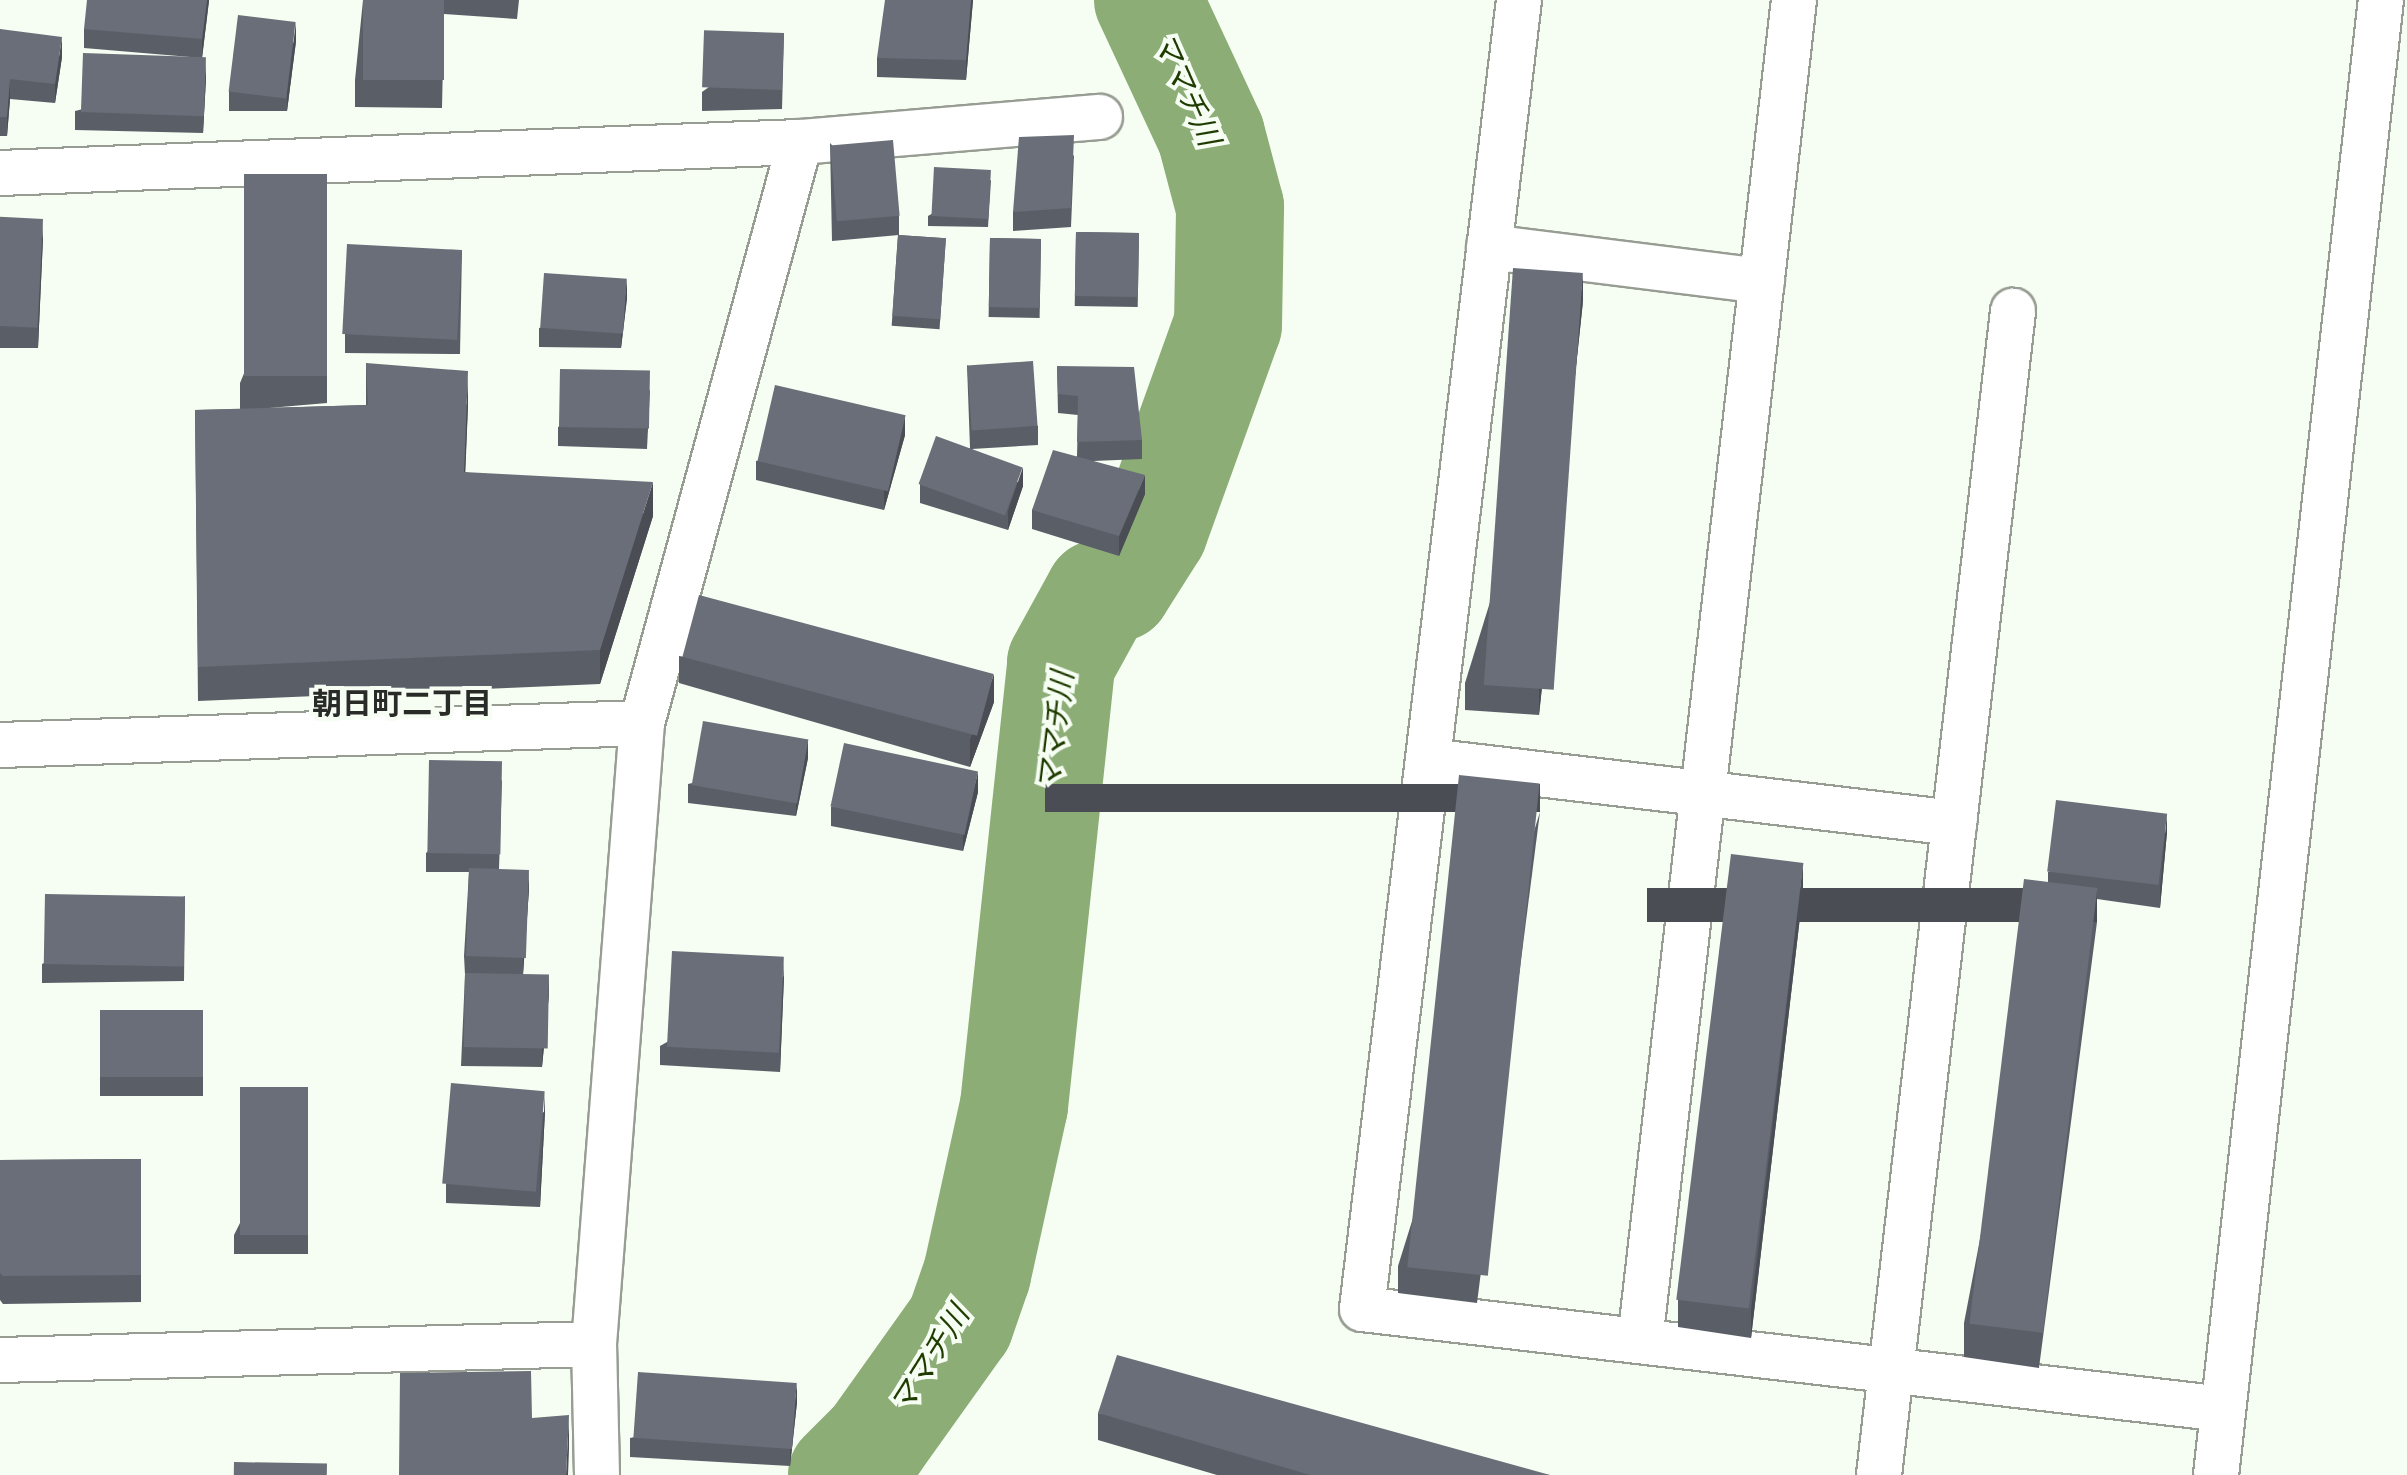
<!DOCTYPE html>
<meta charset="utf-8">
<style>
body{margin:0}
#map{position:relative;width:2407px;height:1475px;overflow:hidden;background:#f6fdf2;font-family:Ubuntu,"Noto Sans JP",sans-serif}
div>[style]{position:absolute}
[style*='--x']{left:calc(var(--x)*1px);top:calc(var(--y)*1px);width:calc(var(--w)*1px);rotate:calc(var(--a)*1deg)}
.river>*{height:108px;margin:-54px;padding:0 54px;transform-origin:54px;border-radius:54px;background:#8cad76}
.roads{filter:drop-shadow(2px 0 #979d93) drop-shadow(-2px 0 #979d93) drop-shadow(0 2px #979d93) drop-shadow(0 -2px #979d93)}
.minor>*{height:44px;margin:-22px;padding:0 22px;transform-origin:22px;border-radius:22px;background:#fff}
.wall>*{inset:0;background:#5a5f67;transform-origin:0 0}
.shaded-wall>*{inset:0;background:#4a4d54;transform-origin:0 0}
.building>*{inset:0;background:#696e78;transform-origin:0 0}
span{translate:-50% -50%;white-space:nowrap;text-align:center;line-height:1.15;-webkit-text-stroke:8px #f6fdf2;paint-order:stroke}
.water-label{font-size:30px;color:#1e3b00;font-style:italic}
.neighbourhood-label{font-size:30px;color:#282b27;font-weight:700}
</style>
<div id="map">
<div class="river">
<i style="--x:842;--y:1475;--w:47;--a:-45"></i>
<i style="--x:875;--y:1442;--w:146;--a:-54.5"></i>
<i style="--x:960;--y:1323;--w:52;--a:-70.9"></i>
<i style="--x:977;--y:1274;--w:172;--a:-77.6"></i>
<i style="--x:1014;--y:1106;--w:445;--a:-83.9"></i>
<i style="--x:1061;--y:663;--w:79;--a:-61.2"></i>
<i style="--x:1099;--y:594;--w:20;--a:-20"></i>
<i style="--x:1118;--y:587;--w:67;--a:-57.7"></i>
<i style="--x:1154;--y:530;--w:218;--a:-70.2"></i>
<i style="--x:1228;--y:325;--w:118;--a:-89"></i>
<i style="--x:1230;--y:207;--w:74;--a:-104.8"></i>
<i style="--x:1211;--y:135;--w:149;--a:-115"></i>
</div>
<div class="roads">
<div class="minor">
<i style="--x:1519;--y:0;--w:1318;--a:96.84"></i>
<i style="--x:1362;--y:1309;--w:867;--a:6.62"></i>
<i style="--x:0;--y:173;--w:801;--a:-2.22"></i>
<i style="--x:800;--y:142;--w:301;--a:-4.8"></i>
<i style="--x:1489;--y:247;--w:275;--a:7.1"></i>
<i style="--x:0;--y:745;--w:642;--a:-1.96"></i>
<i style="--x:1428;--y:761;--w:530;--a:6.72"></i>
<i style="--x:1640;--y:1341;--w:1350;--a:-83.45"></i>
<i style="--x:0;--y:1360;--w:594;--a:-1.54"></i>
<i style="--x:597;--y:1475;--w:131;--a:-91.3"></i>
<i style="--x:594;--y:1344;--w:623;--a:-85.58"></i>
<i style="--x:642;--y:723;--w:602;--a:-74.79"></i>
<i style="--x:1879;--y:1475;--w:1172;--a:-83.43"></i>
<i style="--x:2216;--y:1475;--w:1484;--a:-83.62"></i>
</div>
</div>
<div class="wall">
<i style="clip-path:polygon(209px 0,202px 58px,84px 48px,84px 29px)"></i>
<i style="clip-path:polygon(363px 0,519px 0,517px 19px,444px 14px,442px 108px,355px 107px,355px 80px)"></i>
<i style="clip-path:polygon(973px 0,966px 80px,877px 77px,877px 58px)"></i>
<i style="clip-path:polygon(0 29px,62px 57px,55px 103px,10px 99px,7px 136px,0 136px)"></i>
<i style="clip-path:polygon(784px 33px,782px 109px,702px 111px,702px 92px)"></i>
<i style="clip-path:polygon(296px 41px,287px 111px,229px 111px,229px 91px)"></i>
<i style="clip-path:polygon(206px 78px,203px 133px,75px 130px,75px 111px)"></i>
<i style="clip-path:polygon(830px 143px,899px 216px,899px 235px,832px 241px)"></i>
<i style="clip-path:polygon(1074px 155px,1071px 227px,1013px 231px,1013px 212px)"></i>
<i style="clip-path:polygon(327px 174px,327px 403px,269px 408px,366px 405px,366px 363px,468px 405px,465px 472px,653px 516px,600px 684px,198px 701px,195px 410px,240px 409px,240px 383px)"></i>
<i style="clip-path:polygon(991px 180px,988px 227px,928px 226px,928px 216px)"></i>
<i style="clip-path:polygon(0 220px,43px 238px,38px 348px,0 348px)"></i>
<i style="left:1076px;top:232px;width:63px;height:74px;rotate:1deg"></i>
<i style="left:898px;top:235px;width:48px;height:91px;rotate:4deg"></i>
<i style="left:990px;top:238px;width:51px;height:79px;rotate:1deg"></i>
<i style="clip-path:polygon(462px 250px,460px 354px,345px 353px,345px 334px)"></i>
<i style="clip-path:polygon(627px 298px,621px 348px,539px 347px,539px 328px)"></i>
<i style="clip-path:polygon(1583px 301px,1539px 715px,1465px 710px,1465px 683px)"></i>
<i style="clip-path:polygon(967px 365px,1038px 426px,1038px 445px,972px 449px,1023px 486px,1008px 530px,920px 503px,920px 484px,970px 448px)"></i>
<i style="clip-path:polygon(1057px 366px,1142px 440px,1142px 459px,1093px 461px,1145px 494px,1119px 556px,1032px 529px,1032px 510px,1077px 456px,1078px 415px,1058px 413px)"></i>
<i style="clip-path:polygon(650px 390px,647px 449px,558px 446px,558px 427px)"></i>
<i style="clip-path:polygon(905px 435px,884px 510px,756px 480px,756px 461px)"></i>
<i style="clip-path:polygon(679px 656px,994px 702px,970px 767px,679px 683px)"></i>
<i style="clip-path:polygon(808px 758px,796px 816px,688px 803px,688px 784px)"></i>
<i style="clip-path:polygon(502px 780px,499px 869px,529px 889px,523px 974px,549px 994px,542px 1067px,461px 1066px,465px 975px,464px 956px,469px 872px,426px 872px,426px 853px)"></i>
<i style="clip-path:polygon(978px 792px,963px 851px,831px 826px,831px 807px)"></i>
<i style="clip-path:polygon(1540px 812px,1477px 1303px,1398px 1293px,1398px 1266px)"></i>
<i style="clip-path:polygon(2167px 832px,2160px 908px,2097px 899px,2097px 922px,2039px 1368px,1964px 1357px,1964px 1323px,2048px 882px,2048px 872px)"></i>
<i style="clip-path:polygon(1803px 891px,1751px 1338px,1678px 1327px,1678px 1300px)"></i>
<i style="clip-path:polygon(185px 896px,184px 981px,42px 983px,42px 964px)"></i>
<i style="clip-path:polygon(784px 976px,780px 1072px,660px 1065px,660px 1046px)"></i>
<i style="left:100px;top:1010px;width:103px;height:86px"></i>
<i style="clip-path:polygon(308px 1087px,308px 1254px,234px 1254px,234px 1235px)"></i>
<i style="clip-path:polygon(545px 1111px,540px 1207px,446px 1203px,446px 1184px)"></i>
<i style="clip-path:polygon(141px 1159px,141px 1302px,3px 1304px,0 1300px,0 1160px)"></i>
<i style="clip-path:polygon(797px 1402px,790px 1466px,630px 1457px,630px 1438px)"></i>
<i style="clip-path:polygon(1098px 1413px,1550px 1475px,1217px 1475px,1098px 1440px)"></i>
</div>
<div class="shaded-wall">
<i style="clip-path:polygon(207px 0,209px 0,209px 1px,202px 58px,202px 39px)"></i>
<i style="clip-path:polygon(971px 0,973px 0,966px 80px,966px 60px)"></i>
<i style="clip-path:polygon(296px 22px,296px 41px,287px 111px,287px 92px)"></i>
<i style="clip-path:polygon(62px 37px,62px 57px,55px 103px,55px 84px)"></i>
<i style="clip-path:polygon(206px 58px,206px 78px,203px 133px,203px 114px)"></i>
<i style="clip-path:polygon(10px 79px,10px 99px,7px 136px,7px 117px)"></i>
<i style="clip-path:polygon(43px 219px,43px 238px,38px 348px,38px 328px)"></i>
<i style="clip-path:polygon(1583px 273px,1583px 301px,1539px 715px,1539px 688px)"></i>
<i style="clip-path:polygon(627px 279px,627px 298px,621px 348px,621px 329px)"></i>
<i style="clip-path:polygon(468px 371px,468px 405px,464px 506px,464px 472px)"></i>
<i style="clip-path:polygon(905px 416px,905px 435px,884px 510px,884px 491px)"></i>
<i style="clip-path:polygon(1023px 467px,1023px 486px,1008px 530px,1008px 511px)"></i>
<i style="clip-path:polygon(1145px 475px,1145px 494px,1119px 556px,1119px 536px)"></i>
<i style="clip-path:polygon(653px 482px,653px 516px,600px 684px,600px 650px)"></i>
<i style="clip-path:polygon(994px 674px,994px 702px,970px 767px,970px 740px)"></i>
<i style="clip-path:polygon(808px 739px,808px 758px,796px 816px,796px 797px)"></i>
<i style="clip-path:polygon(978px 772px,978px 792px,963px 851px,963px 832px)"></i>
<i style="left:1540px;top:784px;width:28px;height:495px;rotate:90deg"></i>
<i style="clip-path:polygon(2167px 813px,2167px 832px,2160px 908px,2160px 889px)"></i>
<i style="clip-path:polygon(1803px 863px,1803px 891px,1751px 1338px,1751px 1311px)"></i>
<i style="clip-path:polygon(529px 870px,529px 889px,523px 975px,523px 956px)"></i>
<i style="left:2097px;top:888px;width:34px;height:450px;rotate:90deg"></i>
<i style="clip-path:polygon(784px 957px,784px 976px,780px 1072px,780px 1053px)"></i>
<i style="clip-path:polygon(549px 975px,549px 994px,542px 1067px,542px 1048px)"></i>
<i style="clip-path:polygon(545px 1092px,545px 1111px,540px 1207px,540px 1187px)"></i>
<i style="clip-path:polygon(797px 1382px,797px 1402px,790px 1466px,790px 1447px)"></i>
<i style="clip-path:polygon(569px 1415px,569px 1449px,568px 1475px,566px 1475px)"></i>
</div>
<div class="building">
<i style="clip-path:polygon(87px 0,207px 0,202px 39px,84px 29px)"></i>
<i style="left:363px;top:0;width:81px;height:80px"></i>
<i style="clip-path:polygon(885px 0,971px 0,966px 60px,877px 58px)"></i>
<i style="left:238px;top:15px;width:58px;height:77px;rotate:7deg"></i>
<i style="clip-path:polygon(0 29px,62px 37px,55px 84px,10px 79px,7px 117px,0 117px)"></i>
<i style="left:784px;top:33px;width:57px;height:80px;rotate:92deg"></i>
<i style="left:83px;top:53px;width:123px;height:59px;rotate:2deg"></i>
<i style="clip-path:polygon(1074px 135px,1071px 208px,1013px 212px,1019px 137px)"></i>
<i style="left:893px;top:140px;width:76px;height:63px;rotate:85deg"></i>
<i style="left:934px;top:167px;width:57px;height:49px;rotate:3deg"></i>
<i style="left:327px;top:174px;width:202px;height:83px;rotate:90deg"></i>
<i style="left:43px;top:219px;width:109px;height:43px;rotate:93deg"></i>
<i style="left:1076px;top:232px;width:63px;height:64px;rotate:1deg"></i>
<i style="left:898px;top:235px;width:48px;height:81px;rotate:4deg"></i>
<i style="left:990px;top:238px;width:51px;height:69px;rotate:1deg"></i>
<i style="left:347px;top:244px;width:115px;height:90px;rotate:3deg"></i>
<i style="left:1513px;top:268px;width:70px;height:418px;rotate:4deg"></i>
<i style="left:544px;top:273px;width:83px;height:55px;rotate:4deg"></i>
<i style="left:1033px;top:361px;width:65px;height:66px;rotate:86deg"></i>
<i style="clip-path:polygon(366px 363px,468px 371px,464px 472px,653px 482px,600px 650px,198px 667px,195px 410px,368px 405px)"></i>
<i style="clip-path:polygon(1057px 366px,1134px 367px,1142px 440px,1077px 442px,1078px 396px,1058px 394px)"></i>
<i style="left:560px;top:369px;width:90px;height:58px;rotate:1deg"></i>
<i style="left:775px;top:385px;width:134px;height:78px;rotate:13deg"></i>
<i style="left:936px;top:436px;width:92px;height:51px;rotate:20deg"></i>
<i style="clip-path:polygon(1053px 450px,1145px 475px,1119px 536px,1032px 510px)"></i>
<i style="left:699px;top:595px;width:305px;height:64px;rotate:15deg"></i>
<i style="left:703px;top:721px;width:107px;height:65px;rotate:10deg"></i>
<i style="left:844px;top:743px;width:137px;height:65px;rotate:12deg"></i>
<i style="left:429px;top:760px;width:73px;height:93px;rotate:1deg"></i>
<i style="left:1459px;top:775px;width:81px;height:495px;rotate:6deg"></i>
<i style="left:2056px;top:800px;width:112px;height:72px;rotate:7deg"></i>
<i style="left:1731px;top:854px;width:73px;height:449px;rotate:7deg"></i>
<i style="left:469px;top:868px;width:60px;height:88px;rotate:2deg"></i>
<i style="left:2024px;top:879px;width:74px;height:448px;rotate:7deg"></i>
<i style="left:45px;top:894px;width:140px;height:70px;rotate:1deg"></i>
<i style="left:672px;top:951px;width:112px;height:96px;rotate:3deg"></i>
<i style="left:465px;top:973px;width:84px;height:74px;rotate:1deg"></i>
<i style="left:100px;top:1010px;width:103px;height:67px"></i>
<i style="left:451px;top:1083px;width:94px;height:101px;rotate:5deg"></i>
<i style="left:308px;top:1087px;width:148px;height:68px;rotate:90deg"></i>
<i style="clip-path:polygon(141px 1159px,141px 1275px,3px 1276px,0 1273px,0 1160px)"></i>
<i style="clip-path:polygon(1117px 1355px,1550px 1475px,1310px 1475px,1098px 1413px)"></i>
<i style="clip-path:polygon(531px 1371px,532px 1418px,569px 1415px,566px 1475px,399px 1475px,400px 1373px)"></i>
<i style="left:638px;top:1372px;width:159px;height:66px;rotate:4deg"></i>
<i style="left:234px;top:1462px;width:93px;height:13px;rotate:1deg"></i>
</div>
<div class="water-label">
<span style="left:1187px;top:89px;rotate:66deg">ママチ川</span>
<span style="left:1055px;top:731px;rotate:-83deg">ママチ川</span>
<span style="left:929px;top:1359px;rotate:-58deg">ママチ川</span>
</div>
<div class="neighbourhood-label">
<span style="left:402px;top:703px">朝日町二丁目</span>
</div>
</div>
